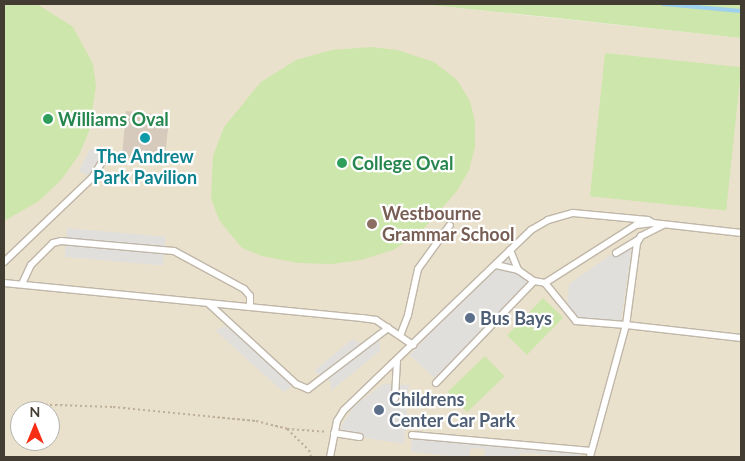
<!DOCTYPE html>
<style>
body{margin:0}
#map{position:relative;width:745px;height:461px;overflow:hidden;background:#f1ece2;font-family:Lato,sans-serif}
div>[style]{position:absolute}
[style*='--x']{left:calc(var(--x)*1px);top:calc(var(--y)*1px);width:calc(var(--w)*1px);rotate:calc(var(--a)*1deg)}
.education>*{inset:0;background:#eae1cc}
.green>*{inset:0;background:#cde6ab;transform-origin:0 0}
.parking>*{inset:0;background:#e1dfdb;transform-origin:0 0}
.stream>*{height:4px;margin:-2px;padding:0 2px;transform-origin:2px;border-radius:2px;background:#9ed0ef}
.building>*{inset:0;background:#d5cabb}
.path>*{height:2px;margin-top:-1px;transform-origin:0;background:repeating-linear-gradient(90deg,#beaf97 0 2.5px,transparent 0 5px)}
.roads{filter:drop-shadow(1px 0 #bfb6a8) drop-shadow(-1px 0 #bfb6a8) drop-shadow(0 1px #bfb6a8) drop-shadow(0 -1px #bfb6a8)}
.service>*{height:6px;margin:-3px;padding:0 3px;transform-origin:3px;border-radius:3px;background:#fff}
.dots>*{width:14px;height:14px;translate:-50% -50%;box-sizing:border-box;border:2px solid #fff;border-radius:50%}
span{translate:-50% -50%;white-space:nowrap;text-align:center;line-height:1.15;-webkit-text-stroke:4.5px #fff;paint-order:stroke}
.leisure-label{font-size:18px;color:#27864d;font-weight:700}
.left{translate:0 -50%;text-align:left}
.culture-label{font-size:18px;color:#0d838f;font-weight:700}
.education-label{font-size:18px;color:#785e54;font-weight:700}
.service-label{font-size:18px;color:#4e5e75;font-weight:700}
.frame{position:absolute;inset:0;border:5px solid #423c33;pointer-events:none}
.north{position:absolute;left:10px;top:401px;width:50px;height:50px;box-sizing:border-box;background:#fff;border:1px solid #b3b1ad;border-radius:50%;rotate:0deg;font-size:14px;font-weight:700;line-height:20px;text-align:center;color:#423c33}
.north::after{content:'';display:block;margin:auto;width:18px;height:22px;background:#f82d13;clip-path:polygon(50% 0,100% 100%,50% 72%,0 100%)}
</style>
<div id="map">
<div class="education">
<i style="clip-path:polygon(evenodd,4px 4px,419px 4px,741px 38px,741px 457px,4px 457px,4px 4px,20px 411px,50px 411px,50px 441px,20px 441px,20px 411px)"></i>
</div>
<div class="green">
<i style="clip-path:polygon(4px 4px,37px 4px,73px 27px,93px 64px,96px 86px,89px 131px,79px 155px,61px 180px,39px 201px,4px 221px)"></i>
<i style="clip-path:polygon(419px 4px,741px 4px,741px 38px,538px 16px)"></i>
<i style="clip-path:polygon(372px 47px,397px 50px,434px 62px,457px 80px,470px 101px,475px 122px,475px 147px,469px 170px,457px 191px,419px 234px,393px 250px,361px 260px,332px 264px,298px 263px,262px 256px,242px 248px,219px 220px,211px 198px,213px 156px,224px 127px,261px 82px,296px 60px,332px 50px)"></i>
<i style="left:605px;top:53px;width:137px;height:144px;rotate:6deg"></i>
<i style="left:543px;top:298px;width:28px;height:52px;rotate:44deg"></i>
<i style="left:485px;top:356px;width:28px;height:52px;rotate:46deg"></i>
</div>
<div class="parking">
<i style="clip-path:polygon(90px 149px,107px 152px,92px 178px,79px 171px)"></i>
<i style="left:67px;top:228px;width:99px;height:29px;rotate:5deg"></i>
<i style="clip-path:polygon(633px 239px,621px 321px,578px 317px,567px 303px,569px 284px)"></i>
<i style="left:503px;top:255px;width:42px;height:137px;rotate:43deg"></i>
<i style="clip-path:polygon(231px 324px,296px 384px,283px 392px,215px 330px)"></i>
<i style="clip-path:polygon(352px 339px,360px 343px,380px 342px,380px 351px,331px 391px,331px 382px,314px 371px)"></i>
<i style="clip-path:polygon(383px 384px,409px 385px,404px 444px,340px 434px,342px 425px,355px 405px)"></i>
<i style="clip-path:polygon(412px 435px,582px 451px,581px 457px,520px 453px,519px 457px,484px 457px,485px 449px,471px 448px,469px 457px,459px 457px,411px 452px)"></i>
</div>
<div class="stream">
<i style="--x:663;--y:4;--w:78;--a:5.1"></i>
</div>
<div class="building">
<i style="clip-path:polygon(126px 111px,154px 114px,154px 119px,169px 120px,165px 156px,150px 155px,149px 160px,122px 157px)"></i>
</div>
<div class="path">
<i style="--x:25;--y:404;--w:88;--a:2"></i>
<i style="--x:113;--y:407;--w:144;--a:5.6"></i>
<i style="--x:256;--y:421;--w:32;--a:14"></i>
<i style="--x:287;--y:429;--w:39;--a:4"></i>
<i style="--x:287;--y:429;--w:30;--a:44"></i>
<i style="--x:309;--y:450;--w:7;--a:74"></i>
</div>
<div class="roads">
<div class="service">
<i style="--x:663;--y:225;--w:25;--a:153"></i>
<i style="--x:641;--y:236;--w:8;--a:120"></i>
<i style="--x:637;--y:243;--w:83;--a:97.6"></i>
<i style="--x:626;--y:325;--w:116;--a:6.4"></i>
<i style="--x:510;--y:250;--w:22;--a:68"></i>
<i style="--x:518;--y:270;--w:19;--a:35"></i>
<i style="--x:534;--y:281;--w:11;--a:10"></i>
<i style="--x:545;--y:283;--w:108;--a:-32.5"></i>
<i style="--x:636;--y:225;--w:17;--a:-7"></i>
<i style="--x:653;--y:223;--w:89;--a:6.5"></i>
<i style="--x:616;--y:253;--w:27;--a:-31"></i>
<i style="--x:4;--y:262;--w:122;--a:-43.7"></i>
<i style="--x:92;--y:178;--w:25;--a:-58"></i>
<i style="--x:496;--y:265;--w:23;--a:13"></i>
<i style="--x:4;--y:283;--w:360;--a:5.6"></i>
<i style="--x:362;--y:318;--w:14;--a:8"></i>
<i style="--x:376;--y:320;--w:45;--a:34"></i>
<i style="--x:545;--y:283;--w:49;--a:50.8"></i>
<i style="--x:576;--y:321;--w:50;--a:4.6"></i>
<i style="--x:626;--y:325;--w:137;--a:105.3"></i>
<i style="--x:22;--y:284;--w:21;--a:-65"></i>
<i style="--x:31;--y:265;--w:31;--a:-45"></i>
<i style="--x:53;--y:243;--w:8;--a:-14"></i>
<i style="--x:61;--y:241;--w:113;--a:5.1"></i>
<i style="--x:174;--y:251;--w:80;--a:28.5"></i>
<i style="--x:244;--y:289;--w:9;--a:49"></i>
<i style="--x:250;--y:296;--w:11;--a:90"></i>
<i style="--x:208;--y:303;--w:120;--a:42.6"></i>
<i style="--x:296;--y:384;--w:13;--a:23"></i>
<i style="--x:308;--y:389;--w:101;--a:-37.3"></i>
<i style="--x:400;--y:336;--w:22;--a:-69"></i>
<i style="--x:408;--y:315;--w:47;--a:-77.7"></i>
<i style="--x:418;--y:269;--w:54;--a:-54"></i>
<i style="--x:436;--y:383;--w:141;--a:-46.1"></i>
<i style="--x:395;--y:398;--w:37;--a:-87"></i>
<i style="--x:334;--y:433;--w:26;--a:9"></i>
<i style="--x:412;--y:435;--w:180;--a:5.1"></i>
<i style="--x:330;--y:457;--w:37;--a:-79"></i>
<i style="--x:337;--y:421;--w:13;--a:-58"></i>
<i style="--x:344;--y:410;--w:260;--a:-43.9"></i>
<i style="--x:531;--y:230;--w:20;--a:-30"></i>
<i style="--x:548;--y:220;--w:26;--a:-16"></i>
<i style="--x:573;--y:213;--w:75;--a:5.3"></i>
<i style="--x:648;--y:220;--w:6;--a:31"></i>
</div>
</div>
<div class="dots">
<i style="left:48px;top:119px;background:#2e9e5b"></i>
<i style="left:145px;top:138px;background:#0f9aa8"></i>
<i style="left:342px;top:163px;background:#2e9e5b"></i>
<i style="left:372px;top:224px;background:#8d6e63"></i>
<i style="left:470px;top:318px;background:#5c6f8a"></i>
<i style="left:379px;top:410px;background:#5c6f8a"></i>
</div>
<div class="leisure-label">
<span class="left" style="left:58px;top:119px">Williams Oval</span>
<span class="left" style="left:352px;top:163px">College Oval</span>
</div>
<div class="culture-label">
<span style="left:145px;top:167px">The Andrew<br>Park Pavilion</span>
</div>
<div class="education-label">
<span class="left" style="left:382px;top:224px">Westbourne<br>Grammar School</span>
</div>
<div class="service-label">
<span class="left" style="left:480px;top:318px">Bus Bays</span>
<span class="left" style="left:389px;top:410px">Childrens<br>Center Car Park</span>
</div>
<div class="frame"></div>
<div class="north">N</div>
</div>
